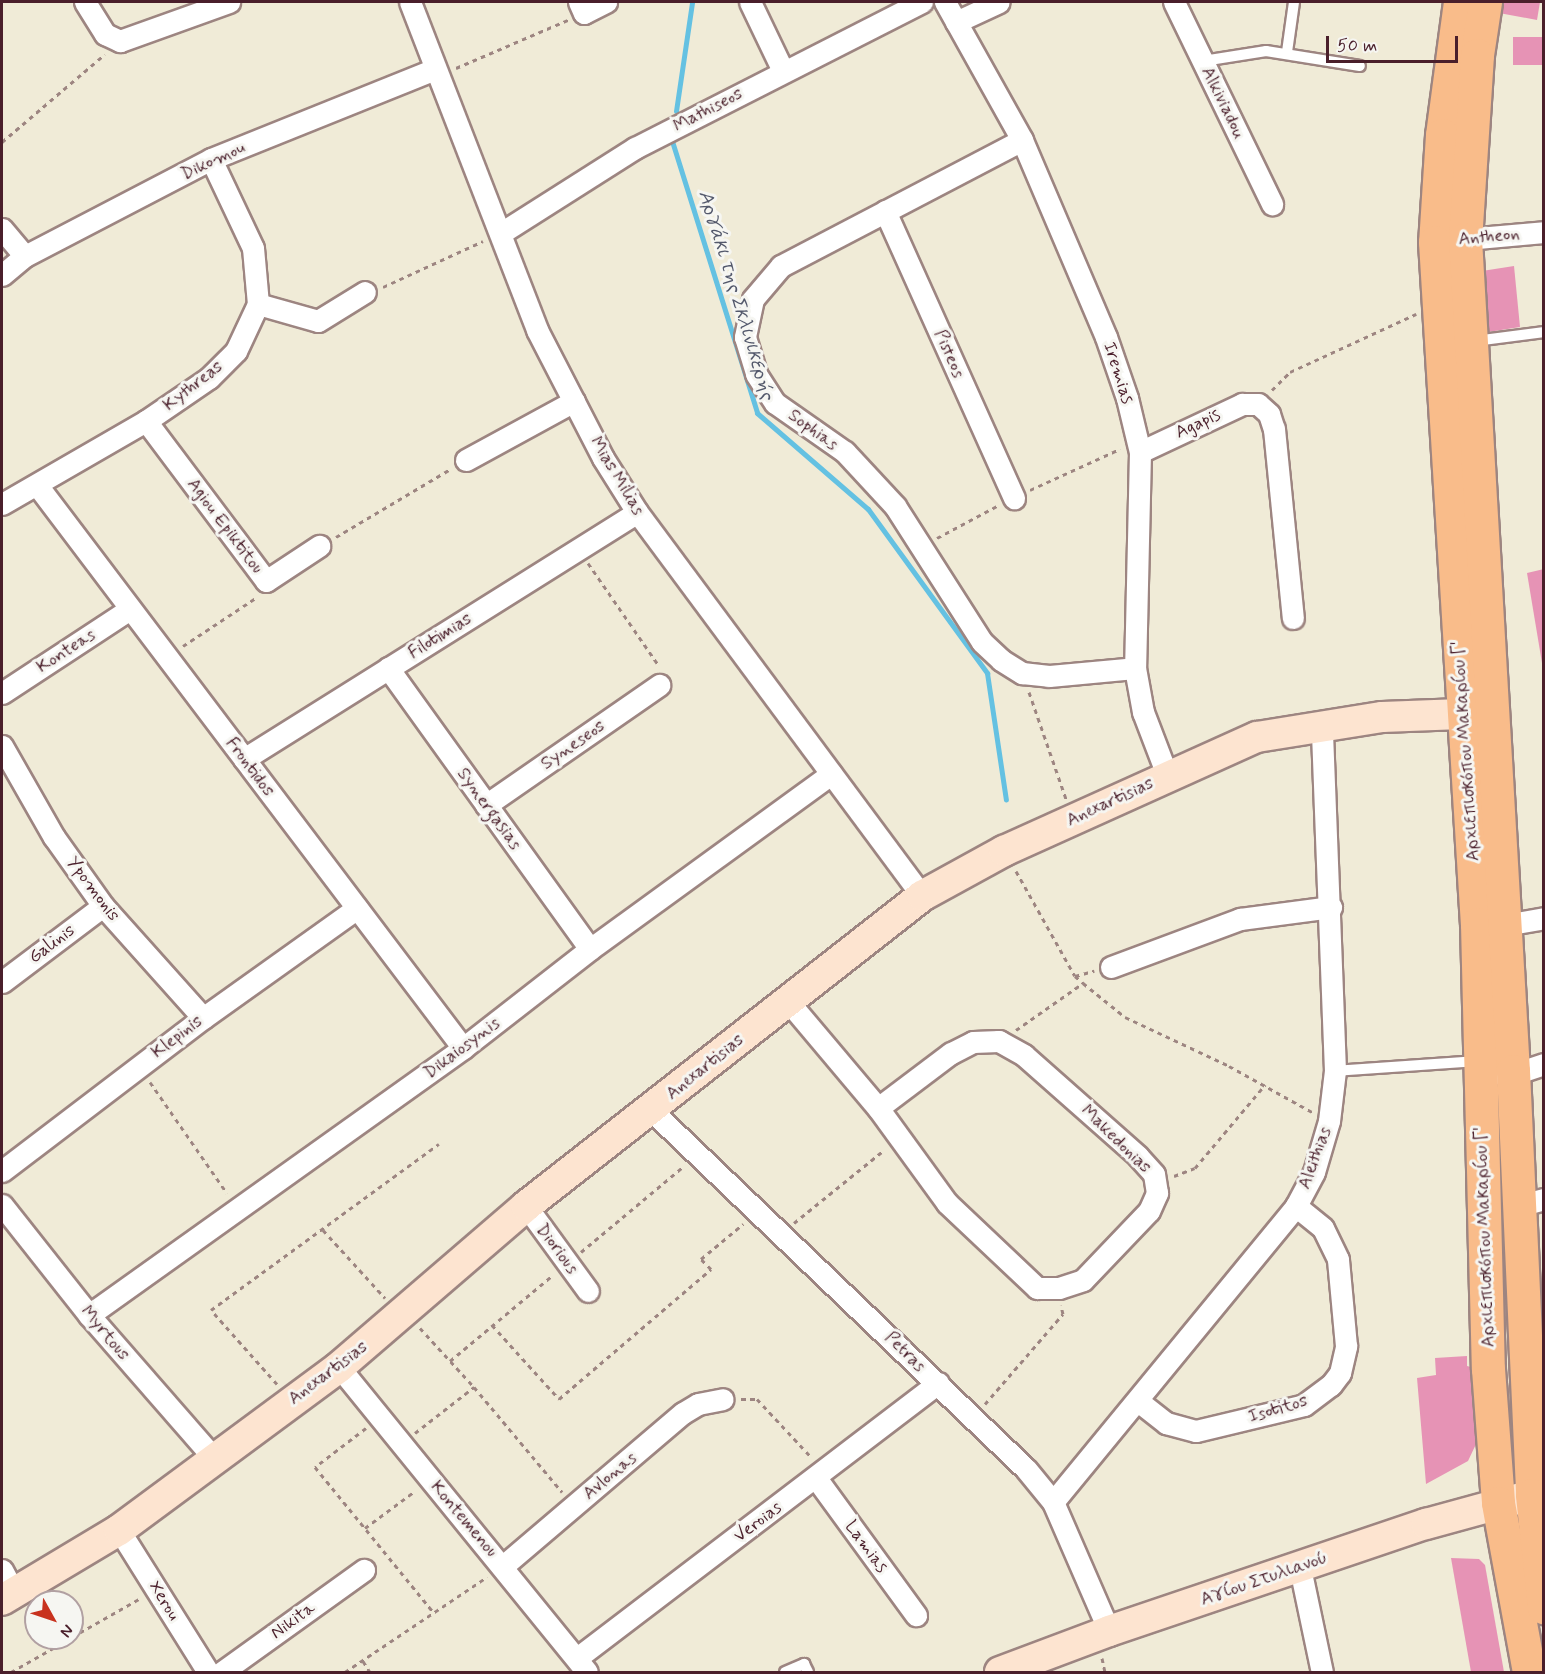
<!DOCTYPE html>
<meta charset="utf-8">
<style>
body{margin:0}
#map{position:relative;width:1545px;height:1674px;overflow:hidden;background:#f0ebd7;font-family:Mynerve,sans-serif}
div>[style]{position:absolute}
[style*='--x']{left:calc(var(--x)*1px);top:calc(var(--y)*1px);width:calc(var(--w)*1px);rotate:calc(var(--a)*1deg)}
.stream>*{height:5px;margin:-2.5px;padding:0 2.5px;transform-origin:2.5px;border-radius:2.5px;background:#64c1e2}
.building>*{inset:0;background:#e693b5;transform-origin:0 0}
.path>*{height:3px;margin-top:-1.5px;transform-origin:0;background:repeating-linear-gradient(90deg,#9d8581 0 4.5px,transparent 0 9px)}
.roads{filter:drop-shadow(2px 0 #9d8581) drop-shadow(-2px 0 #9d8581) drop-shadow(0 2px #9d8581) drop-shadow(0 -2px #9d8581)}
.lane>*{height:10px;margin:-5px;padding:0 5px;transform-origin:5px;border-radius:5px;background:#fff}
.street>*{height:21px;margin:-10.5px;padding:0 10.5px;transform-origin:10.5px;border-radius:10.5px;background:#fff}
.secondary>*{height:30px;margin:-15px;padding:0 15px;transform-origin:15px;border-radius:15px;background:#fde4d0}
.primary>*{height:33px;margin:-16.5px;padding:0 16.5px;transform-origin:16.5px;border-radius:16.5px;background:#f9bc8a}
span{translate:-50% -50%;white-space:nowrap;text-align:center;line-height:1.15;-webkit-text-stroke:6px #f6f6f2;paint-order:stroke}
.street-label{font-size:18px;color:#4a1f2b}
.water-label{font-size:20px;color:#53586b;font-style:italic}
.frame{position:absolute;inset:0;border:3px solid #4a1f2b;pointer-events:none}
.north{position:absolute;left:24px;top:1590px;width:60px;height:60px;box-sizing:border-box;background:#f6f6f2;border:2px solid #b1a0a2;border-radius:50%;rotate:130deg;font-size:16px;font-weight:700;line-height:24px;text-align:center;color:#4a1f2b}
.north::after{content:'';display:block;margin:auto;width:21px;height:27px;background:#c8321e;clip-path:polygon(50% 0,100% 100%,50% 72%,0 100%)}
.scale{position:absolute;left:1326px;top:36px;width:132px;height:27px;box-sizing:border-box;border:3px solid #4a1f2b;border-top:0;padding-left:8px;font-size:18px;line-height:21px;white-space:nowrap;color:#4a1f2b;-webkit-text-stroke:4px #f6f6f2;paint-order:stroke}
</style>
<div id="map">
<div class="stream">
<i style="--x:676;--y:111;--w:110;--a:-81.6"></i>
<i style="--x:672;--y:141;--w:285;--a:72.6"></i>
<i style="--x:757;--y:413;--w:147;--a:40.9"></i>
<i style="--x:868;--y:509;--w:203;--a:54"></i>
<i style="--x:987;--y:673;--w:128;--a:81.5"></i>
</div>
<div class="building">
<i style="clip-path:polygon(1501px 2px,1540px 2px,1537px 20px,1499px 13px)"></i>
<i style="left:1544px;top:37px;width:28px;height:31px;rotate:90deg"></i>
<i style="clip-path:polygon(1514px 266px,1520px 327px,1482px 333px,1482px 271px)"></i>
<i style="clip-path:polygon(1544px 569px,1544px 663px,1542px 663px,1527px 573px)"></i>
<i style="clip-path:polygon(1467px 1356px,1467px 1366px,1471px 1367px,1477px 1442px,1468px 1461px,1426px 1484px,1417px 1378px,1436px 1375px,1435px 1358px)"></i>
<i style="clip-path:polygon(1451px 1558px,1479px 1559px,1485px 1565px,1504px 1672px,1471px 1672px)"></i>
</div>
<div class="path">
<i style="--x:456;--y:68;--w:122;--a:-23.2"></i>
<i style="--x:2;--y:142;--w:135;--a:-40.5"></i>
<i style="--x:383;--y:287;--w:110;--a:-24.7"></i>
<i style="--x:1272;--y:390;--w:25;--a:-45"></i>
<i style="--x:1290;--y:372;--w:139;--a:-24.7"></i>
<i style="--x:1030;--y:490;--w:99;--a:-24.5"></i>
<i style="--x:336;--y:537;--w:131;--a:-30.7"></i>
<i style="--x:937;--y:538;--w:68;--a:-28.1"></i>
<i style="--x:588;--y:563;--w:125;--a:55.4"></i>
<i style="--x:183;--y:646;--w:89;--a:-33.5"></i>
<i style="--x:1029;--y:692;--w:113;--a:70.9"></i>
<i style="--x:1016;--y:871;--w:120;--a:60.7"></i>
<i style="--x:1075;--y:976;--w:11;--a:41"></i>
<i style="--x:1083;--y:983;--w:54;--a:39"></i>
<i style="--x:1125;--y:1017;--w:115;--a:25.2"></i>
<i style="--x:1229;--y:1066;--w:95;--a:29"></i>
<i style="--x:1075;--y:976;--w:20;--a:-15"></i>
<i style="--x:1016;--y:1030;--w:82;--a:-35"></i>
<i style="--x:150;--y:1082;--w:135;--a:55.3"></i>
<i style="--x:1174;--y:1176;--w:22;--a:-21"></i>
<i style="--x:1195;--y:1168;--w:109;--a:-49.9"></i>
<i style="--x:794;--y:1223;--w:116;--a:-39"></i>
<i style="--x:323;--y:1230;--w:92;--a:47.6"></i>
<i style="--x:581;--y:1252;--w:134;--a:-39.9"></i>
<i style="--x:492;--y:1325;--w:100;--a:47.8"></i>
<i style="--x:559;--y:1399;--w:200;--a:-40.5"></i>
<i style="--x:711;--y:1269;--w:14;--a:-135"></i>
<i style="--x:701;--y:1259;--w:55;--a:-39.8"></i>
<i style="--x:420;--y:1328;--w:80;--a:47.5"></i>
<i style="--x:450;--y:1361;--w:134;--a:-39.9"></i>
<i style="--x:277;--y:1384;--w:99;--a:-131.7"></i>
<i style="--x:211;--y:1310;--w:282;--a:-36.1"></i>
<i style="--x:741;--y:1399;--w:16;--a:0"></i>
<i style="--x:757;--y:1399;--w:79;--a:47"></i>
<i style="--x:985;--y:1404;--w:119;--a:-49.1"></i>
<i style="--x:1063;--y:1314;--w:9;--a:-103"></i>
<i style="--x:366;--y:1428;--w:64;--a:142.6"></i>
<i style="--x:315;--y:1467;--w:188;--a:50.8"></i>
<i style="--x:415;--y:1433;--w:75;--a:-37.9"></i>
<i style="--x:474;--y:1387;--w:137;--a:50"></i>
<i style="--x:365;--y:1528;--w:62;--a:-36.5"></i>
<i style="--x:72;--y:1637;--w:77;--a:-29.6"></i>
<i style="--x:1102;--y:1658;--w:14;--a:78"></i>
<i style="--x:363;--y:1661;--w:13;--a:58"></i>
<i style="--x:11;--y:1672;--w:69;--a:-29.5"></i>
<i style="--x:345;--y:1672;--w:171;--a:-33.8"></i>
</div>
<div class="roads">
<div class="lane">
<i style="--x:1287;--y:52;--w:50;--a:-82"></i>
<i style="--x:1203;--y:61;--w:64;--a:-9"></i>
<i style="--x:1266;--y:51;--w:95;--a:9.1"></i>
<i style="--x:1475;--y:341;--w:70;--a:-7.4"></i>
<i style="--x:1335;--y:1071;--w:142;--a:-4"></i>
<i style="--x:785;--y:1672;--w:21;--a:-23"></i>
<i style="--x:804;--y:1664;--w:9;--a:63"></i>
</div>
<div class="street">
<i style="--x:85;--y:2;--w:38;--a:58"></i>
<i style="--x:105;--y:34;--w:17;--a:25"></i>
<i style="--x:120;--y:41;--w:116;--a:-19.7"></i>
<i style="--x:410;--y:2;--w:352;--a:68.8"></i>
<i style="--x:537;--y:330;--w:144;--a:62.7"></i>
<i style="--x:603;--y:458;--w:64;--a:57.8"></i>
<i style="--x:637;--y:512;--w:478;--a:53.4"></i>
<i style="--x:579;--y:2;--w:12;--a:66"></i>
<i style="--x:584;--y:13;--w:25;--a:-27"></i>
<i style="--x:750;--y:2;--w:76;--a:64.4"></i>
<i style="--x:945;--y:2;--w:158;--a:60.8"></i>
<i style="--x:1022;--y:140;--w:214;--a:66.9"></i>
<i style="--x:1106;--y:337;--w:65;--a:71"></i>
<i style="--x:1127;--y:398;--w:56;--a:76.5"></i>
<i style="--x:1140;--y:452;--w:216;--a:91.3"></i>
<i style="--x:1135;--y:668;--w:45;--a:79.7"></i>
<i style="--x:1143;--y:712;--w:67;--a:69.1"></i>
<i style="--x:1174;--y:2;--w:225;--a:64.1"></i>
<i style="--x:956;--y:22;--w:47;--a:-24.9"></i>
<i style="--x:1022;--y:140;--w:272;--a:152.4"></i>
<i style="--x:781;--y:266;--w:43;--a:130.3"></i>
<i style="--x:753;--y:299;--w:39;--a:102"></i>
<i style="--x:745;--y:337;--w:39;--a:73"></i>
<i style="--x:756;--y:374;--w:35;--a:57"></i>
<i style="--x:775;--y:403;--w:85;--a:35"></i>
<i style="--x:845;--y:452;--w:74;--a:47.2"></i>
<i style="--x:895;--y:506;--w:161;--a:57.4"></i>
<i style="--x:982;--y:642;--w:26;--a:43"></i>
<i style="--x:1001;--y:660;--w:25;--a:32"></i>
<i style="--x:1022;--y:673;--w:27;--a:6"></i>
<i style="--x:1049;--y:676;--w:86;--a:-5.3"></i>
<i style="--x:885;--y:211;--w:315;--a:65.8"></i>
<i style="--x:2;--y:229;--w:35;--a:50"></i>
<i style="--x:501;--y:233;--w:159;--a:-32.4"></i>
<i style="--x:635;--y:148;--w:322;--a:-27"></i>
<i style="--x:1455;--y:240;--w:89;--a:-5.1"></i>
<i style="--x:2;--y:275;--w:30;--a:-40"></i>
<i style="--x:25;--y:256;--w:210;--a:-27.5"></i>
<i style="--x:211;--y:159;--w:241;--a:-21.9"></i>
<i style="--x:258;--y:304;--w:62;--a:15.8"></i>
<i style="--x:318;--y:321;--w:55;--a:-31.7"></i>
<i style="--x:146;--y:421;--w:200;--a:53.1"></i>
<i style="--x:266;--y:581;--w:64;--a:-33.4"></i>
<i style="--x:1140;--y:452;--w:113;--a:-25.2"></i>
<i style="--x:1242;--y:404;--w:16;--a:0"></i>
<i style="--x:1258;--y:404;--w:15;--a:42"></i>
<i style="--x:1269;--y:414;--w:16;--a:72"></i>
<i style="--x:1274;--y:429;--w:190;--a:84.3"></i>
<i style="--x:466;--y:460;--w:123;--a:-28.6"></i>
<i style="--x:37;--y:485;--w:706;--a:52.89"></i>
<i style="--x:2;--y:504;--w:166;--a:-30"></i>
<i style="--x:146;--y:421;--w:76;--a:-34.3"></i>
<i style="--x:209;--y:378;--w:38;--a:-45"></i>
<i style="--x:236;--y:351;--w:52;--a:-64.9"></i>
<i style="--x:258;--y:304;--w:56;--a:-95.1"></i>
<i style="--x:253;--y:248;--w:98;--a:-115.3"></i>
<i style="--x:388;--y:668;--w:346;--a:54.3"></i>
<i style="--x:2;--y:693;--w:153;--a:-33.3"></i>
<i style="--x:2;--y:746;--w:105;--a:60.3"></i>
<i style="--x:54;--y:837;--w:85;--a:54.6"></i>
<i style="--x:103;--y:906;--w:150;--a:48.2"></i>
<i style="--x:244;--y:759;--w:464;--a:-32.1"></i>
<i style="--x:486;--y:805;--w:211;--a:-34.7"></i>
<i style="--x:1505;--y:925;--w:40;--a:-10"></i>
<i style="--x:1111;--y:967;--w:138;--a:-20.4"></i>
<i style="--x:1240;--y:919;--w:92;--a:-7.5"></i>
<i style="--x:2;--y:982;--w:126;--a:-37"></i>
<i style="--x:787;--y:1000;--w:141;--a:49.9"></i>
<i style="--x:878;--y:1108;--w:117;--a:54"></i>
<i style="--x:947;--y:1203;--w:124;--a:43.4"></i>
<i style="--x:1037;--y:1288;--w:22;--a:0"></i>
<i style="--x:1059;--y:1288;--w:25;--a:-18"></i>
<i style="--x:1083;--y:1280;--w:95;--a:-46.3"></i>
<i style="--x:1149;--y:1211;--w:20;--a:-66"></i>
<i style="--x:1157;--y:1193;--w:19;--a:-99"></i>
<i style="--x:1154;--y:1174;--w:24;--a:-132"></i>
<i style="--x:1138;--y:1156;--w:152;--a:-138.5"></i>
<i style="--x:1024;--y:1055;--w:29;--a:-151"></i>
<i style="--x:999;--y:1041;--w:26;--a:178"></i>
<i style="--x:973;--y:1042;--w:25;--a:153"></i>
<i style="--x:951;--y:1053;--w:91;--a:143"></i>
<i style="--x:1505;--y:1077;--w:41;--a:-18.4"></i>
<i style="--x:651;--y:1110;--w:519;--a:43.75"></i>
<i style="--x:1026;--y:1469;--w:43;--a:50.7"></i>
<i style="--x:1053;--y:1502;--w:141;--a:66.5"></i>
<i style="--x:2;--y:1171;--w:253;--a:-37.3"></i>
<i style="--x:203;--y:1018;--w:189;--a:-35.5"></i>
<i style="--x:2;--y:1205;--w:140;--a:51.7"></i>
<i style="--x:89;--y:1315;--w:189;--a:48.9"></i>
<i style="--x:526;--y:1206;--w:105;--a:53.9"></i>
<i style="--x:1518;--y:1206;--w:27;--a:-15"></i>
<i style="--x:89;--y:1315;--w:460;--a:-35.5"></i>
<i style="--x:463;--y:1048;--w:161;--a:-37.9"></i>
<i style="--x:590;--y:949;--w:298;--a:-36"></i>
<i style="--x:339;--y:1367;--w:393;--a:50.9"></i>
<i style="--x:1138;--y:1401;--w:36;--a:38"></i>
<i style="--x:1166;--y:1423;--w:31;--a:15"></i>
<i style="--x:1196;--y:1431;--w:111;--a:-13.5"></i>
<i style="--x:1304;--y:1405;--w:34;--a:-37"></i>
<i style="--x:1331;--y:1385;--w:15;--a:-53"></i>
<i style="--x:1340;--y:1373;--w:28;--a:-77"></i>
<i style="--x:1346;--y:1346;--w:87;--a:-95.3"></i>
<i style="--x:1338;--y:1259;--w:34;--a:-116"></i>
<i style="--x:1323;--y:1228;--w:35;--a:-141"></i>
<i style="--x:816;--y:1478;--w:170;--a:53.9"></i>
<i style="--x:1053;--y:1502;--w:383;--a:-50.6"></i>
<i style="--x:1296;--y:1206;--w:38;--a:-62"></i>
<i style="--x:1314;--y:1172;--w:53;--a:-73.6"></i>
<i style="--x:1329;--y:1121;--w:50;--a:-83.2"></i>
<i style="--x:1335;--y:1071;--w:346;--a:-92.2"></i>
<i style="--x:119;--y:1530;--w:168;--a:57.9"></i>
<i style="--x:503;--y:1566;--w:236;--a:-40.4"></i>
<i style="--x:683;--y:1413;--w:17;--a:-31"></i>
<i style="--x:698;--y:1404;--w:25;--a:-11"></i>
<i style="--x:1300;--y:1568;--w:106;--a:78.1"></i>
<i style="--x:2;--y:1570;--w:26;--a:62"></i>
<i style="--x:577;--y:1658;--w:454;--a:-37.3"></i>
<i style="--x:222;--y:1672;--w:175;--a:-35.7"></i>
</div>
<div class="secondary">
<i style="--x:2;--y:1600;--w:136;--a:-30.9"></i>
<i style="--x:119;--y:1530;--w:274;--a:-36.5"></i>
<i style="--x:339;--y:1367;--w:247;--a:-40.7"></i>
<i style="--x:526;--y:1206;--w:503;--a:-38.05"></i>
<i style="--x:922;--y:896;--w:94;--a:-28.8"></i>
<i style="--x:1004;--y:851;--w:277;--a:-24.3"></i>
<i style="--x:1257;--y:737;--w:127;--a:-9.1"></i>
<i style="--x:1382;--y:717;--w:106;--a:-2.2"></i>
<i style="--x:1000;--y:1672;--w:116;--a:-20.6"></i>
<i style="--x:1109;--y:1631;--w:335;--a:-18.7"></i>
<i style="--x:1426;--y:1524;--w:110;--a:-15.3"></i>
</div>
<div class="primary">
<i style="--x:1460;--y:2;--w:134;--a:97.7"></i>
<i style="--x:1442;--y:135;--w:107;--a:93.7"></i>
<i style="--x:1435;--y:242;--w:683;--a:86.48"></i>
<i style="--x:1477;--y:924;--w:445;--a:88.6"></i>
<i style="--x:1488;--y:1369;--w:134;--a:85.7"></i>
<i style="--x:1498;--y:1503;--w:172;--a:79.6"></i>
<i style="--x:1485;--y:2;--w:54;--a:98.6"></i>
<i style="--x:1477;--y:55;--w:184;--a:93.7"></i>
<i style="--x:1465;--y:239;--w:833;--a:86.7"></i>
<i style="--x:1513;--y:1071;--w:424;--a:87.4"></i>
<i style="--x:1532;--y:1495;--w:113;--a:83.9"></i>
</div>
</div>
<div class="street-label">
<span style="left:1223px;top:103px;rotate:64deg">Alkiviadou</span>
<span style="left:708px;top:110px;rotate:-28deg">Mathiseos</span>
<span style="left:213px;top:161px;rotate:-25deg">Dikomou</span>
<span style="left:1489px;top:237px;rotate:-5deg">Antheon</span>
<span style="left:949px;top:354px;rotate:66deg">Pisteos</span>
<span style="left:1118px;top:373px;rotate:72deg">Iremias</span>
<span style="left:193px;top:386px;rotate:-38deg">Kythreas</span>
<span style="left:1198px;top:424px;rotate:-25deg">Agapis</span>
<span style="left:813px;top:430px;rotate:36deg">Sophias</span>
<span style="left:617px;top:476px;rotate:59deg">Mias Milias</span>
<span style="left:225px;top:526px;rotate:53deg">Agiou Epiktitou</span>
<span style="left:440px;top:636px;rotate:-32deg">Filotimias</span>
<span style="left:66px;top:651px;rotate:-33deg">Konteas</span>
<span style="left:573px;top:745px;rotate:-35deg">Syneseos</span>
<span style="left:1466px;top:751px;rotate:-94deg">Αρχιεπισκόπου Μακαρίου Γ'</span>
<span style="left:250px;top:767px;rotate:53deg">Frontidos</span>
<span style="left:1110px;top:802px;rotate:-25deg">Anexartisias</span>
<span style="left:489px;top:809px;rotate:54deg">Synergasias</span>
<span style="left:93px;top:889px;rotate:53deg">Ypomonis</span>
<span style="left:52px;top:944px;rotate:-37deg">Galinis</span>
<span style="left:177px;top:1037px;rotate:-37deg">Klepinis</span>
<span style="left:462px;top:1048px;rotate:-37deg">Dikaiosynis</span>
<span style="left:705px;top:1067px;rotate:-39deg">Anexartisias</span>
<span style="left:1116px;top:1139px;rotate:44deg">Makedonias</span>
<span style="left:1315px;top:1158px;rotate:-70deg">Aleithias</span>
<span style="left:1485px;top:1237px;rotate:-92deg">Αρχιεπισκόπου Μακαρίου Γ'</span>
<span style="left:557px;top:1249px;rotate:53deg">Diorious</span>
<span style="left:105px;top:1333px;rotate:50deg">Myrtous</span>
<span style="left:905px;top:1352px;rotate:44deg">Petras</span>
<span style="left:328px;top:1373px;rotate:-37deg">Anexartisias</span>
<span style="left:1278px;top:1409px;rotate:-17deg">Isotitos</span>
<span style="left:610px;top:1476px;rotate:-40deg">Avlonas</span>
<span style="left:464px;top:1519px;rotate:50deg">Kontemenou</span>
<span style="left:758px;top:1522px;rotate:-37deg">Veroias</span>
<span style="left:866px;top:1547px;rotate:54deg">Lamias</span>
<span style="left:1264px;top:1579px;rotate:-19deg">Αγίου Στυλιανού</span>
<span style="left:164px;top:1601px;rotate:58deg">Xerou</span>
<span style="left:293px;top:1621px;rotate:-36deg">Nikita</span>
</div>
<div class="water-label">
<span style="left:736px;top:295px;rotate:73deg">Αργάκι της Σκλινικερής</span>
</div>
<div class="frame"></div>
<div class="north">N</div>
<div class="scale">50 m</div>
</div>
